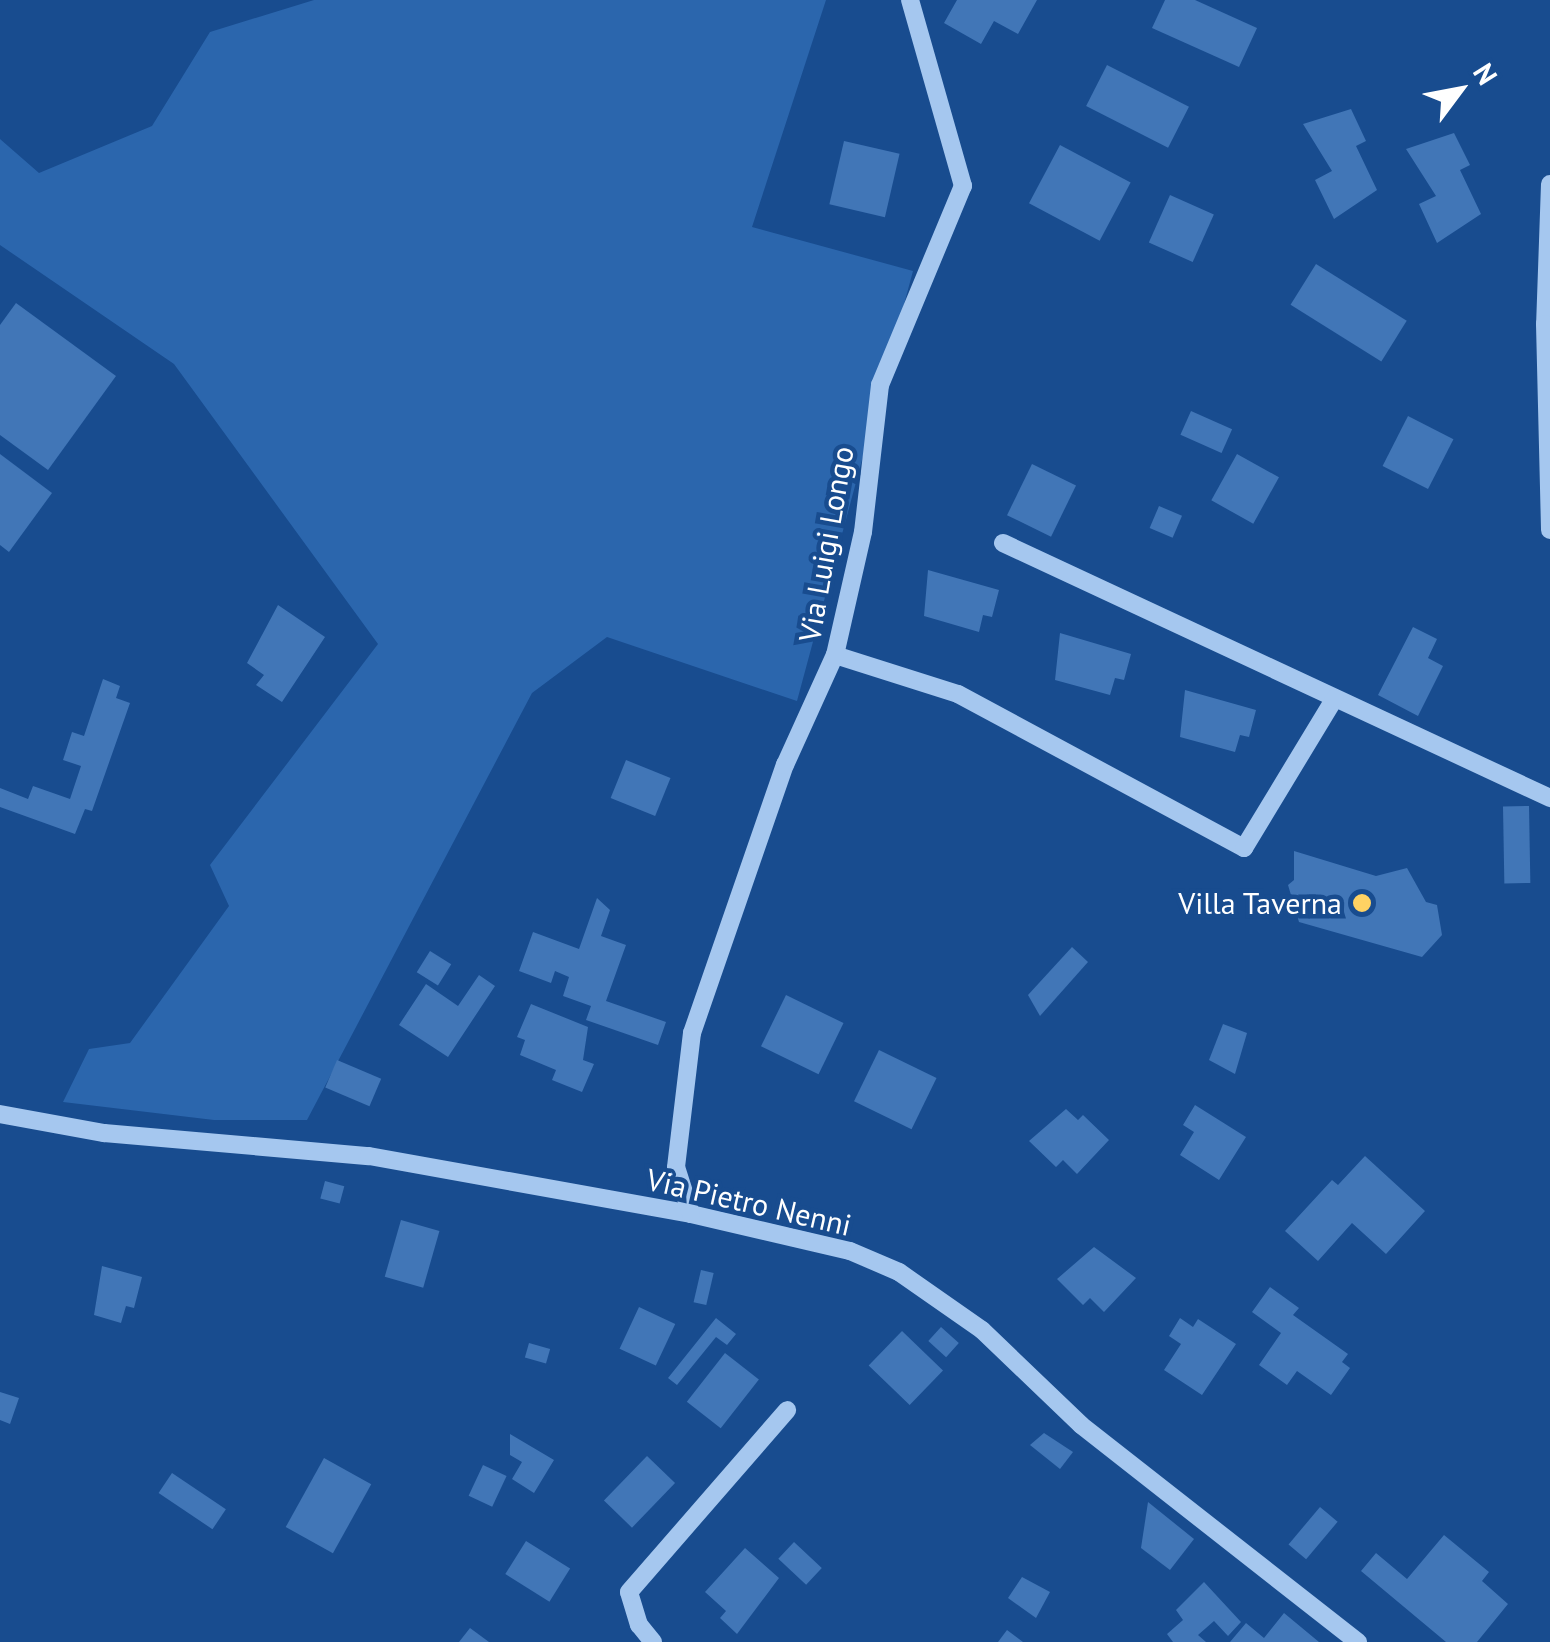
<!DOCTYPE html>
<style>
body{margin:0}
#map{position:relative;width:1550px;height:1642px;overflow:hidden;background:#184c8f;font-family:"PT Sans",sans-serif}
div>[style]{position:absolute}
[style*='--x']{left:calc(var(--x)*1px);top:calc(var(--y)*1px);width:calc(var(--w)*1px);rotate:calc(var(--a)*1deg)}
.green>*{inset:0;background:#2b66ad}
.building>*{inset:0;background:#4176b7;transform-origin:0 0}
.minor>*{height:18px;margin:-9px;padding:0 9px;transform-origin:9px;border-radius:9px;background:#a5c7ef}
.dots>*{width:28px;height:28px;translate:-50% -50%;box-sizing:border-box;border:5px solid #184c8f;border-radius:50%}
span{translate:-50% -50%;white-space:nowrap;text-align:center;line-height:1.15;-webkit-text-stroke:9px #184c8f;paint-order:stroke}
.street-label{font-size:30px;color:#fff}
.poi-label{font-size:30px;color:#fff}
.right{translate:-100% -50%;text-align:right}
.north{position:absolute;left:1410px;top:40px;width:100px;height:100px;-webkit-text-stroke:8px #184c8f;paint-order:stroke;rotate:58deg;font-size:28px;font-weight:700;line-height:40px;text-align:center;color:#fff}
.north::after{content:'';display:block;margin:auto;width:35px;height:45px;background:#fff;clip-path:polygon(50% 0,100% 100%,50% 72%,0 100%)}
</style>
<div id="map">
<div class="green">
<i style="clip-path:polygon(314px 0,826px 0,752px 227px,913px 271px,797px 701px,607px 637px,532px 693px,307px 1120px,214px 1120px,63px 1102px,89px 1049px,130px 1043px,229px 906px,210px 865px,378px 644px,174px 364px,0 245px,0 139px,39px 173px,152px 126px,210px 32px)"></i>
</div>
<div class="building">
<i style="clip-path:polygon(957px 0,1037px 0,1018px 34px,994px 21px,981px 44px,944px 23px)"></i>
<i style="clip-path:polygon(1165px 0,1195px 0,1257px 28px,1239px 67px,1152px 28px)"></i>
<i style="left:1107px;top:65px;width:92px;height:46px;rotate:27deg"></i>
<i style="clip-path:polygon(1351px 109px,1366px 141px,1356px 146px,1377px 190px,1334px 219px,1315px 180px,1332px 171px,1303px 124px)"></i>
<i style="clip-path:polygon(1454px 133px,1470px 165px,1460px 170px,1481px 214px,1437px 243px,1419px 204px,1436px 196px,1406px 149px)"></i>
<i style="left:844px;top:141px;width:57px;height:65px;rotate:13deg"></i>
<i style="left:1060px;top:145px;width:80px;height:66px;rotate:28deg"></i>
<i style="left:1170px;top:195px;width:48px;height:52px;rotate:24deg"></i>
<i style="left:1316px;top:264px;width:107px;height:48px;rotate:32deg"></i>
<i style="clip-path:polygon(16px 303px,116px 376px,48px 470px,0 435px,0 325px)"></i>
<i style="left:1191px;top:411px;width:45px;height:26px;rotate:24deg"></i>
<i style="left:1408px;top:416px;width:51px;height:56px;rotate:27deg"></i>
<i style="clip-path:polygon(0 454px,52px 493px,9px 552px,0 545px)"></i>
<i style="left:1237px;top:454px;width:48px;height:53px;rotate:29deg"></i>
<i style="left:1032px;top:464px;width:49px;height:57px;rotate:26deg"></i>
<i style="left:1159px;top:506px;width:25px;height:24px;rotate:23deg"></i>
<i style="clip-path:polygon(928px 570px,999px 590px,992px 617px,983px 615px,979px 632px,924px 616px)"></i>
<i style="clip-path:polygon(278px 605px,325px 637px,282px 702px,256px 685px,264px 675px,247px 663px)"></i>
<i style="clip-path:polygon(1413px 627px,1437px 639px,1428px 658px,1443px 666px,1418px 716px,1378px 695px)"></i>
<i style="clip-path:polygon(1060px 633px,1131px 654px,1124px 680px,1115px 678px,1110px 695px,1055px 680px)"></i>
<i style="clip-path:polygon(103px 679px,120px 686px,116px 698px,130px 703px,92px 811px,85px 809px,75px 834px,0 807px,0 788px,28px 799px,33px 786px,70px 799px,81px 766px,63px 760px,72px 732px,84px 736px)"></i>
<i style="clip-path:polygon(1185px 690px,1256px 710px,1249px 737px,1240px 735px,1235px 752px,1180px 737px)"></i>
<i style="left:626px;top:760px;width:48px;height:41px;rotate:22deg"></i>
<i style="left:1529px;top:806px;width:77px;height:26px;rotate:89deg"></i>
<i style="clip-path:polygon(1294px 851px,1376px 876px,1407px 868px,1426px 902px,1437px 905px,1442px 935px,1422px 957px,1299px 922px,1288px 885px,1294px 880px)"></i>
<i style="clip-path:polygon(597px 898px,610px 910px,601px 936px,626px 945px,606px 1001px,666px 1022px,658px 1045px,586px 1020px,591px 1006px,563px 996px,569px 977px,555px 971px,551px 983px,519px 971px,533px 932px,579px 949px)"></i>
<i style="clip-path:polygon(1072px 947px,1088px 962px,1040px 1016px,1028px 995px)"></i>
<i style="left:430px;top:951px;width:25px;height:25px;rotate:32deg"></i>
<i style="clip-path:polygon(479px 975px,495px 986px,448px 1057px,399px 1025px,426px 984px,458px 1006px)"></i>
<i style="left:786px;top:995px;width:64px;height:57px;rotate:26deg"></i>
<i style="clip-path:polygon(531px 1004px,588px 1027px,583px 1060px,594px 1064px,582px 1092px,552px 1080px,556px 1070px,520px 1055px,525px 1040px,517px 1037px)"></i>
<i style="clip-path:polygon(1223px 1024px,1247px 1033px,1235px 1074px,1209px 1060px)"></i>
<i style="left:879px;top:1050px;width:64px;height:57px;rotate:26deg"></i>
<i style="left:337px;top:1060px;width:48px;height:30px;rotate:23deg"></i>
<i style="clip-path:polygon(1195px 1105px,1246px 1137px,1219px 1180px,1180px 1155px,1194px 1132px,1183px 1125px)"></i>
<i style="clip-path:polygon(1066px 1109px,1078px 1120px,1083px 1115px,1109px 1140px,1077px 1174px,1063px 1160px,1056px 1167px,1029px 1141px)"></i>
<i style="clip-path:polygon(1365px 1156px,1425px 1211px,1386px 1254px,1352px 1223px,1318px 1261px,1285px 1231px,1332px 1180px,1338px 1185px)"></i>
<i style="left:325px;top:1181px;width:20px;height:18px;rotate:15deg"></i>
<i style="left:401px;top:1220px;width:40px;height:59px;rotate:16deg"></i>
<i style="clip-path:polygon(1094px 1247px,1136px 1278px,1104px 1312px,1090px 1298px,1083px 1305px,1057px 1279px)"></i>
<i style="clip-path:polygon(102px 1266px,142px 1277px,134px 1308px,126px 1306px,121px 1323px,94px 1315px)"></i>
<i style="left:701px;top:1270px;width:13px;height:33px;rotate:13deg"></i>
<i style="clip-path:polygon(1270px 1287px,1299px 1308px,1293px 1315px,1348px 1354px,1342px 1362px,1350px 1368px,1331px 1395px,1297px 1371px,1287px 1385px,1259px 1365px,1281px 1333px,1252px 1312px)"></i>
<i style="left:639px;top:1307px;width:40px;height:46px;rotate:25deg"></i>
<i style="clip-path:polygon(716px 1318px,736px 1334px,727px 1345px,716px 1337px,677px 1385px,668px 1378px)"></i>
<i style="clip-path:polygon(1180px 1318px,1193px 1327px,1198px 1319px,1236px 1344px,1202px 1395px,1164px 1370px,1181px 1344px,1169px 1336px)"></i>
<i style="left:941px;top:1327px;width:24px;height:19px;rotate:42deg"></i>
<i style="left:902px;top:1331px;width:57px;height:48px;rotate:44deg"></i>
<i style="left:529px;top:1343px;width:22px;height:15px;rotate:16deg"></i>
<i style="left:725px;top:1353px;width:43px;height:62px;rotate:38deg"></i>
<i style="clip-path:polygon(0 1392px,19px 1398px,10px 1424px,0 1420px)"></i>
<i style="clip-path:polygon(1044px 1433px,1073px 1452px,1060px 1469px,1030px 1445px)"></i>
<i style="clip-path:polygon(510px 1434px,554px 1460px,534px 1493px,512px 1479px,522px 1462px,510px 1455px)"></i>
<i style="left:647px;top:1456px;width:39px;height:62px;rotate:44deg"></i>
<i style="left:324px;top:1458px;width:54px;height:79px;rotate:29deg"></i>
<i style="left:483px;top:1465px;width:26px;height:34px;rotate:25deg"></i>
<i style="left:172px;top:1473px;width:65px;height:24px;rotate:34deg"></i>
<i style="clip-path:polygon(1148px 1502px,1194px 1539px,1170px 1570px,1141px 1548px)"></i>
<i style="left:1320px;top:1507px;width:23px;height:49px;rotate:40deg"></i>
<i style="clip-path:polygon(1444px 1535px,1489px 1572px,1482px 1581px,1508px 1604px,1477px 1642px,1446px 1642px,1361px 1571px,1376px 1553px,1407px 1579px)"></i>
<i style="left:526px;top:1541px;width:52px;height:39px;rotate:32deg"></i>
<i style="left:794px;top:1542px;width:38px;height:23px;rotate:43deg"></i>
<i style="clip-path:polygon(745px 1548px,779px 1578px,737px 1634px,720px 1618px,726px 1611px,705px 1592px)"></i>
<i style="clip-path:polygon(1022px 1577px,1050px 1592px,1036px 1618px,1008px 1598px)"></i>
<i style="clip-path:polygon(1204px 1582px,1241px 1622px,1228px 1636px,1214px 1621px,1198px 1635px,1206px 1642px,1173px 1642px,1167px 1634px,1183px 1620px,1176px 1610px)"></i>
<i style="clip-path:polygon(1284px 1613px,1319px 1642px,1230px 1642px,1246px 1623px,1264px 1638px)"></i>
<i style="clip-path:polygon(470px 1628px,489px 1642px,459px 1642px)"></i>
<i style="clip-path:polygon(1007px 1630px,1023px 1642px,998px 1642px)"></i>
</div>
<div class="minor">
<i style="--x:1550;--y:184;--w:140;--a:92"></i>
<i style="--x:1545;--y:324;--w:206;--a:88.6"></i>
<i style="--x:1003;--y:543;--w:604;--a:24.99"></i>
<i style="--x:835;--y:655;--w:129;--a:17.6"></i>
<i style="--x:958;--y:694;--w:325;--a:28.3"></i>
<i style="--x:1244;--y:848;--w:175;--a:-58.8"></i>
<i style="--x:0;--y:1114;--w:106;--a:10.4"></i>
<i style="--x:104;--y:1133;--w:266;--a:5"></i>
<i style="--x:369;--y:1156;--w:327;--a:10.2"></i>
<i style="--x:691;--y:1214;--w:163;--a:13.1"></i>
<i style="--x:850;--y:1251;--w:53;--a:23.2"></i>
<i style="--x:899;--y:1272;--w:101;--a:34.9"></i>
<i style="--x:982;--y:1330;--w:137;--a:43.8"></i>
<i style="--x:1081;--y:1425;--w:352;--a:38.1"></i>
<i style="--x:691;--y:1214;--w:49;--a:-107.7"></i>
<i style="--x:676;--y:1167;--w:135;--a:-83.2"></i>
<i style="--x:692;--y:1033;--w:284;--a:-70.9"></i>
<i style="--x:785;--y:765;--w:121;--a:-65.6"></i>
<i style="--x:835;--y:655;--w:126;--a:-77.2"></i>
<i style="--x:863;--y:532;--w:148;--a:-83.4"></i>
<i style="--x:880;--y:385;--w:216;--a:-67.4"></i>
<i style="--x:963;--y:186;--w:193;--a:-105.9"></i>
<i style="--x:653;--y:1642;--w:22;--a:-129"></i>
<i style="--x:639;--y:1625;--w:34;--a:-107"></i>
<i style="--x:629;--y:1592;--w:241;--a:-49"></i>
</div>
<div class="dots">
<i style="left:1362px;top:903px;background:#ffd263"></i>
</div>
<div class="street-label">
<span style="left:826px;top:544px;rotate:-80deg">Via Luigi Longo</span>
<span style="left:749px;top:1202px;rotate:13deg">Via Pietro Nenni</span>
</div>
<div class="poi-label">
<span class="right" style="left:1342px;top:903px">Villa Taverna</span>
</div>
<div class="north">N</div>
</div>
